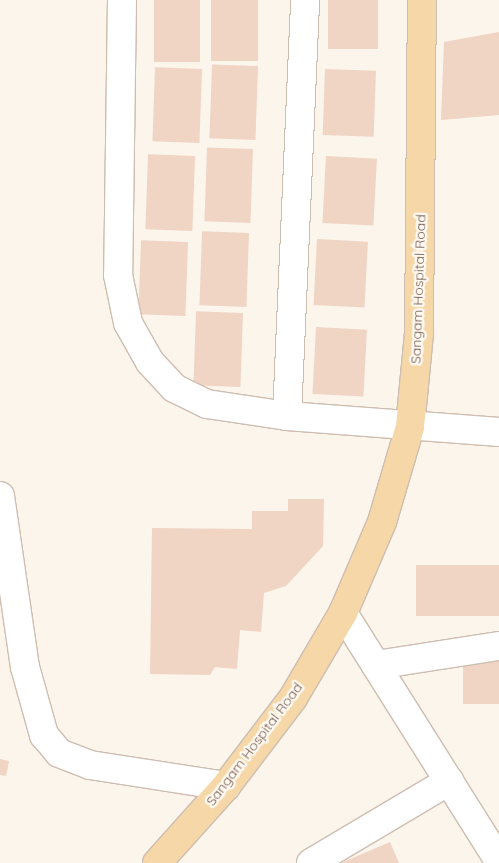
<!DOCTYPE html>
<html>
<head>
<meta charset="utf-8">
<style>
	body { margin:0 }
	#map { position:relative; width:499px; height:863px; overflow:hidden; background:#fcf5eb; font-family:Quicksand,sans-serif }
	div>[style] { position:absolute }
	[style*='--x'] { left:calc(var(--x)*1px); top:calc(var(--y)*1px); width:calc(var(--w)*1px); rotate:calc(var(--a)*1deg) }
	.building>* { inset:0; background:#f0d4c4; transform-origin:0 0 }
	.roads { filter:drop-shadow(1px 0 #cebdb1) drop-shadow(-1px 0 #cebdb1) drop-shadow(0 1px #cebdb1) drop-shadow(0 -1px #cebdb1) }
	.minor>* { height:28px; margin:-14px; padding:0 14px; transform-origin:14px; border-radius:14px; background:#fff }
	.major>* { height:28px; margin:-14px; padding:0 14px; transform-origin:14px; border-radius:14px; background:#f6d7a8 }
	span { translate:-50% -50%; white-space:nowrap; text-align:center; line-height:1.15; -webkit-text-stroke:5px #fef9f1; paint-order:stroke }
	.street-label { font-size:14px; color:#765c4f }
</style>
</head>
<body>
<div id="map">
	<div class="building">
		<div style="left:154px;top:0;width:46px;height:62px"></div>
		<div style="left:211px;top:0;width:47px;height:61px"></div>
		<div style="left:328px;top:0;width:50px;height:49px"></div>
		<div style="clip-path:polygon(499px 32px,499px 115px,441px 120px,444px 42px)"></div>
		<div style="left:258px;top:66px;width:74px;height:46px;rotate:92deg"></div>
		<div style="left:202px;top:69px;width:74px;height:47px;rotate:92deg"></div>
		<div style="left:325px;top:69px;width:51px;height:66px;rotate:2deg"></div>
		<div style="left:253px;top:149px;width:74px;height:46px;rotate:92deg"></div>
		<div style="left:195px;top:156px;width:75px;height:47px;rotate:92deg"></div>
		<div style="left:326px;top:156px;width:51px;height:67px;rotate:3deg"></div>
		<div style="left:249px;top:233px;width:74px;height:47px;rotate:92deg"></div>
		<div style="left:317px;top:239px;width:51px;height:66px;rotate:3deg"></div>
		<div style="left:188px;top:242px;width:74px;height:47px;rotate:92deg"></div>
		<div style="left:243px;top:313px;width:74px;height:47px;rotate:92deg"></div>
		<div style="left:316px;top:327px;width:51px;height:67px;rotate:3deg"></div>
		<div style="clip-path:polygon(288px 499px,324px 499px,323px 546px,286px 586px,264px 593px,261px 632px,240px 630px,237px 669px,215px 667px,210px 675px,150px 674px,152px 528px,252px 529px,252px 511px,288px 511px)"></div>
		<div style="left:499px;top:565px;width:51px;height:83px;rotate:90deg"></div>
		<div style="left:499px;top:655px;width:49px;height:36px;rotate:90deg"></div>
		<div style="clip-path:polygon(0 759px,9px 761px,6px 776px,0 775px)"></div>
		<div style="clip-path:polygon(390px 842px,399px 863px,341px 863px)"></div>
	</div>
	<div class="roads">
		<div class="minor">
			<div style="--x:122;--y:0;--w:275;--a:90.8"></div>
			<div style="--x:118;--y:275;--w:49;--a:78.2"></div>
			<div style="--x:128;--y:323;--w:45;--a:60.6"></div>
			<div style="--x:150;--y:362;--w:35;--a:47"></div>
			<div style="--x:174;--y:388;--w:37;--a:26"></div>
			<div style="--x:207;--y:404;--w:81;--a:8.5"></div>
			<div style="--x:287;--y:416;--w:213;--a:4.3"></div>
			<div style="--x:287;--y:416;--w:416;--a:-87.5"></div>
			<div style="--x:0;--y:496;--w:173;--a:81.7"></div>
			<div style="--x:25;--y:667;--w:71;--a:74.4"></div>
			<div style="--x:44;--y:735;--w:23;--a:50"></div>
			<div style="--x:59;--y:753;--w:33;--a:21"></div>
			<div style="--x:90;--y:765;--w:138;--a:8.8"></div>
			<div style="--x:343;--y:613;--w:293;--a:57.8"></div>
			<div style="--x:376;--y:665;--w:124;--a:-8.8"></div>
			<div style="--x:311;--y:863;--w:161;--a:-30.7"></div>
		</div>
		<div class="major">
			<div style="--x:157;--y:863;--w:103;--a:-48.1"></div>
			<div style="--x:226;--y:786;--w:111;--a:-52.7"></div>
			<div style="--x:293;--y:698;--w:99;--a:-59.5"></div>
			<div style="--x:343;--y:613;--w:99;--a:-66.8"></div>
			<div style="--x:382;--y:522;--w:99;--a:-73.6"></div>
			<div style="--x:410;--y:427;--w:94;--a:-84.5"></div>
			<div style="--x:419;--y:333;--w:333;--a:-89.5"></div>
		</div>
	</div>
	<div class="street-label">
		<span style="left:418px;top:289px;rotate:-88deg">Sangam Hospital Road</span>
		<span style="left:254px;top:744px;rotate:-53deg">Sangam Hospital Road</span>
	</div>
</div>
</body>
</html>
